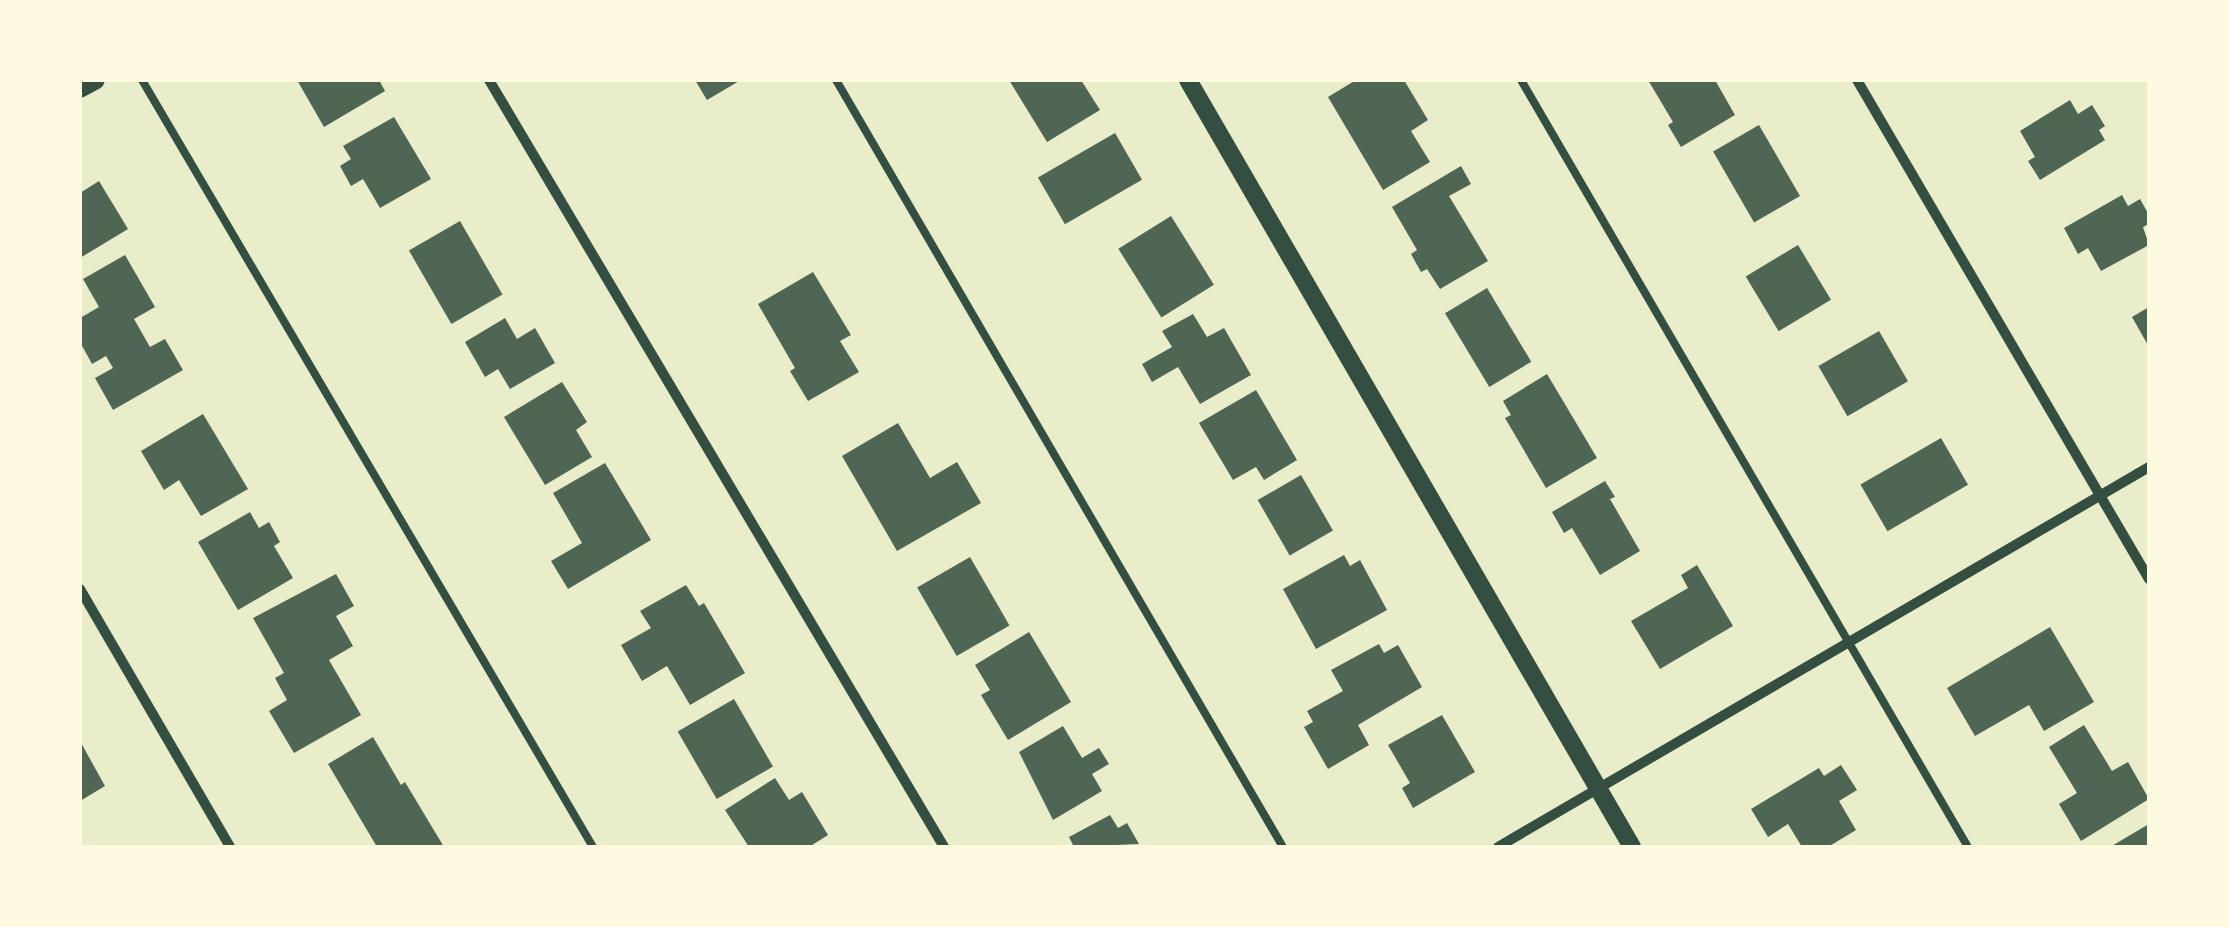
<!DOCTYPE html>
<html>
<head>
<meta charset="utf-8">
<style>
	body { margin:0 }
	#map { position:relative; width:2229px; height:927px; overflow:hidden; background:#e9edc9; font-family:Manrope,sans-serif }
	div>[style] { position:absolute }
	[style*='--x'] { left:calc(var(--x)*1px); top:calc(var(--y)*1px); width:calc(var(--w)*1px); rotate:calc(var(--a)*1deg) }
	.building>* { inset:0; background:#4f6655; transform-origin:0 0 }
	.service>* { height:8px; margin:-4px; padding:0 4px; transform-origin:4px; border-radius:4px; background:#344e41 }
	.minor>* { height:10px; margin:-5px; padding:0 5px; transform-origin:5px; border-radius:5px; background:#344e41 }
	.tertiary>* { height:18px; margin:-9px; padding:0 9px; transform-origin:9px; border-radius:9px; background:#344e41 }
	span { translate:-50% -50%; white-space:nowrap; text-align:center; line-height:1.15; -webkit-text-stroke:8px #fefae0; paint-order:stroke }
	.frame { position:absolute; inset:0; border:82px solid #fefae0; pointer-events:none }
</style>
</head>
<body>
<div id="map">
	<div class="building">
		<div style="clip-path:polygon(297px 80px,379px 80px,385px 91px,324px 127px)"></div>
		<div style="clip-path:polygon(695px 80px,741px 80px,707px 100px)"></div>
		<div style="clip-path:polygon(1009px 80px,1081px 80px,1100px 110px,1047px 142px)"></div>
		<div style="clip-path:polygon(1356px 80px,1404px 80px,1428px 120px,1411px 131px,1430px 162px,1383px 190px,1328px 97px)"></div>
		<div style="clip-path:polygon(1648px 80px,1715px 80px,1735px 115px,1681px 147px,1668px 125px,1673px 122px)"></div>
		<div style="clip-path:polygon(2070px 100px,2078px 114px,2092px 105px,2105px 126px,2099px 130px,2105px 140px,2040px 180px,2028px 161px,2035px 157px,2020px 131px)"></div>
		<div style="clip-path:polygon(394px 117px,431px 179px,380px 208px,363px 179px,351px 186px,340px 166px,351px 159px,343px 146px)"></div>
		<div style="left:1759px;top:125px;width:82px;height:53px;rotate:60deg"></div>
		<div style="left:1115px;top:133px;width:54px;height:89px;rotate:60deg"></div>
		<div style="clip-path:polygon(1461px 166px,1471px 184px,1449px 196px,1488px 261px,1440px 289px,1427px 269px,1421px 272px,1411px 254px,1417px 250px,1392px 207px)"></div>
		<div style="clip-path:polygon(99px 181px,128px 229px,80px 258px,80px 193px)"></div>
		<div style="clip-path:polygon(2122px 195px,2128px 206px,2140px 199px,2149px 215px,2149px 224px,2143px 227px,2149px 245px,2101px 271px,2088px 248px,2078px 254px,2064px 228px)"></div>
		<div style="left:1171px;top:216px;width:81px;height:62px;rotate:58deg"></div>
		<div style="left:460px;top:221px;width:85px;height:59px;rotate:60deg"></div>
		<div style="left:1798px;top:245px;width:64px;height:61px;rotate:59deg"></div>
		<div style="clip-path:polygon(125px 255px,155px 307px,134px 319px,150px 347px,165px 339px,183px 370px,113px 410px,95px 378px,113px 368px,106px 356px,92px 364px,80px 342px,80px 318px,99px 307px,83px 279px)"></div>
		<div style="clip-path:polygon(813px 272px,851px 335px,840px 341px,859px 372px,808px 401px,790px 371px,795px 368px,758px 304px)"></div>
		<div style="left:1487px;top:288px;width:86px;height:49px;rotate:59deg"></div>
		<div style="clip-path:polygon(2149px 307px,2149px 347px,2132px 317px)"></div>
		<div style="clip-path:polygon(1193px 314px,1207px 337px,1224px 328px,1251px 375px,1200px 404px,1178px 367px,1152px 382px,1142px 364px,1172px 347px,1162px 331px)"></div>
		<div style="clip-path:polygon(505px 318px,517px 339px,535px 328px,555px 363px,510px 389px,498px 369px,485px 377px,465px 342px)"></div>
		<div style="left:1879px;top:331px;width:58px;height:70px;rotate:60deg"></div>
		<div style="clip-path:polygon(1547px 374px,1597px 458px,1546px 488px,1505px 418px,1511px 415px,1503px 401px)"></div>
		<div style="clip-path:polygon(562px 382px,587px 422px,576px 430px,592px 457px,545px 485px,504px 417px)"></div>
		<div style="clip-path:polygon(1256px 390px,1297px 460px,1264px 480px,1256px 467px,1233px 480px,1199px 423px)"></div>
		<div style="clip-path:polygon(203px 414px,248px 489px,201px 516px,179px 480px,164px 490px,141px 451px)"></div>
		<div style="clip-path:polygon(898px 423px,930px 478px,957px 462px,981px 503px,897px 551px,842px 456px)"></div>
		<div style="left:1941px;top:438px;width:54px;height:93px;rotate:60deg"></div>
		<div style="clip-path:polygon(605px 463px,651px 540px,568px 589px,551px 561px,582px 543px,553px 493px)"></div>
		<div style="left:1301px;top:475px;width:64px;height:50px;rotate:60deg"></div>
		<div style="clip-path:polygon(1605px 481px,1615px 497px,1610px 499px,1640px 551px,1600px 575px,1572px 528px,1564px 533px,1552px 512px)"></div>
		<div style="clip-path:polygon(250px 512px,259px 528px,269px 522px,280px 542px,274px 546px,293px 578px,238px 610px,198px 542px)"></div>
		<div style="clip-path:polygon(1344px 555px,1350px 566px,1360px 560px,1387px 610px,1316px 649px,1283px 589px)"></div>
		<div style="left:970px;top:557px;width:79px;height:61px;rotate:60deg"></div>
		<div style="clip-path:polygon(1697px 565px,1733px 626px,1660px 669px,1631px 621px,1688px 588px,1681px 575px)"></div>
		<div style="clip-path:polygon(336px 574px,354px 606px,336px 616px,353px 646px,329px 660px,361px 715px,294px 753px,269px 711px,287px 700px,275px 678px,284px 673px,253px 618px)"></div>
		<div style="clip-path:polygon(686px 585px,699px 606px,704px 603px,745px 673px,690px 705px,667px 666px,642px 681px,621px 645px,651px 628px,640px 611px)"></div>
		<div style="clip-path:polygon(2050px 627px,2094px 702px,2044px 731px,2029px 705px,1975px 736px,1947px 688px)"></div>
		<div style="clip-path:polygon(1029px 632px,1071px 702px,1008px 740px,981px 695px,990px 690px,975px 665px)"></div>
		<div style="clip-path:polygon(1379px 644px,1384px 653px,1398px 645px,1422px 687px,1358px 725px,1369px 745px,1328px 769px,1304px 727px,1313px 722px,1307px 711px,1343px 691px,1331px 670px)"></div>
		<div style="left:734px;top:699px;width:78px;height:65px;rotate:60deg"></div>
		<div style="clip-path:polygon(1442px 715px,1475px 772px,1413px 808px,1402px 788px,1410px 783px,1388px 745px)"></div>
		<div style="clip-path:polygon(2084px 725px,2112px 771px,2128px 762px,2149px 799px,2081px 841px,2059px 804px,2077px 793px,2049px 747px)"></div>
		<div style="clip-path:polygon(1063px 726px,1082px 758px,1099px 748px,1109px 764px,1092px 774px,1102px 791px,1053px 820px,1019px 752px)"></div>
		<div style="clip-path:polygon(373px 737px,401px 785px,405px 782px,444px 847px,377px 847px,328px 764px)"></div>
		<div style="clip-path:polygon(80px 741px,105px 786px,80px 801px)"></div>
		<div style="clip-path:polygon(1841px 765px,1857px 790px,1839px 801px,1856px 830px,1828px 847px,1802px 847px,1788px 824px,1768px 837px,1751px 809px,1819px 768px,1824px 776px)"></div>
		<div style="clip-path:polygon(775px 778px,789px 800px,802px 792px,828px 835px,809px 847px,749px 847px,725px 810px)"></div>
		<div style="clip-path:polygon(1110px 815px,1118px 828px,1127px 823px,1139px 844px,1074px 847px,1069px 837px)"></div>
		<div style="clip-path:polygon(2149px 824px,2149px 847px,2110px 847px)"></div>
	</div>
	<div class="service">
		<div style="--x:142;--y:80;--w:890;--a:59.54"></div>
		<div style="--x:836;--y:80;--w:888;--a:59.77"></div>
		<div style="--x:1521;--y:80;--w:888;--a:59.77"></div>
	</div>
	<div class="minor">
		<div style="--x:489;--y:80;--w:892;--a:59.32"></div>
		<div style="--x:1857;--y:80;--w:578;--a:59.67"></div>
		<div style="--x:80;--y:589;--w:298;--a:59.8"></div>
		<div style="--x:1498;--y:847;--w:754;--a:-30.27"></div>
	</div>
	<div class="tertiary">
		<div style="--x:1188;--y:80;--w:886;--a:59.93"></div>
		<div style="--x:80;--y:89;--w:18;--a:-29"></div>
	</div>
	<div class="frame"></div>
</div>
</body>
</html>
